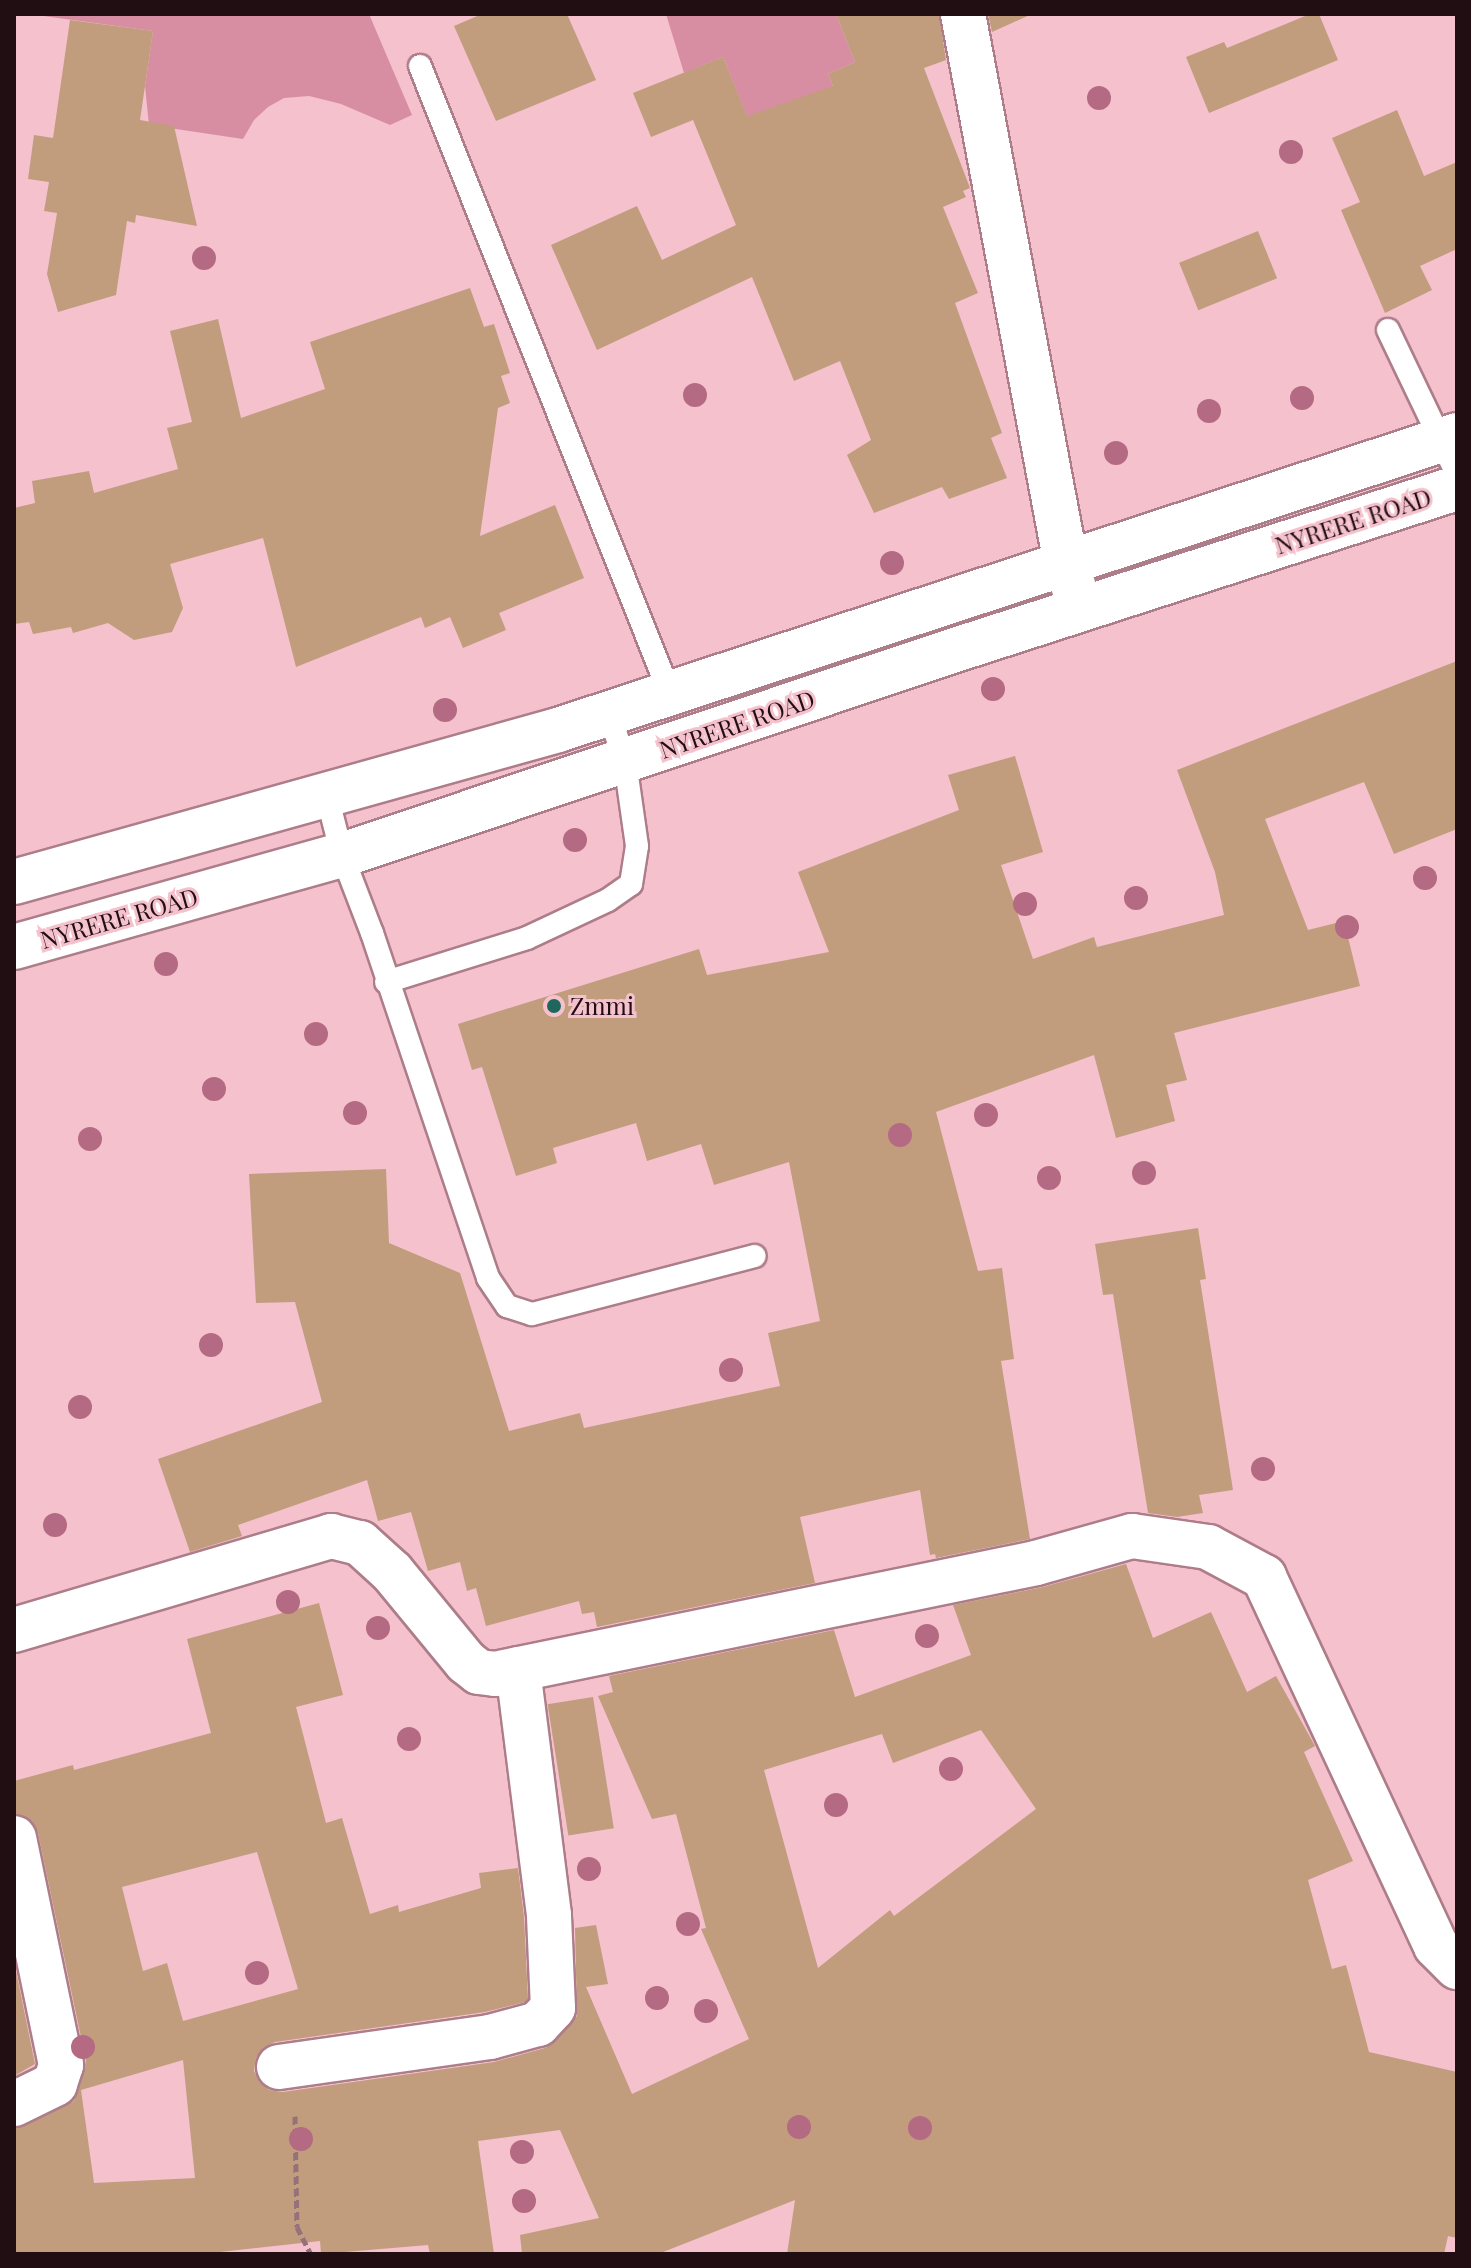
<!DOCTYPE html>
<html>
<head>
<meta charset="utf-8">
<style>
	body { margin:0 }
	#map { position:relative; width:1471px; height:2268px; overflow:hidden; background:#f4c1cd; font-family:"Playfair Display",serif }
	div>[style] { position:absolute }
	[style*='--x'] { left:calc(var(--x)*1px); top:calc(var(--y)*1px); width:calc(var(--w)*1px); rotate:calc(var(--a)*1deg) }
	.green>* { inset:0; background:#d88ea2 }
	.building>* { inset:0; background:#c19d7d; transform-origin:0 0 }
	.path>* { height:5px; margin-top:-2.5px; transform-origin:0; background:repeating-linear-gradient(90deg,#96717a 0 8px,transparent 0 12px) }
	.roads { filter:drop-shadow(2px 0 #ad7d89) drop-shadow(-2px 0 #ad7d89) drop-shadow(0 2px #ad7d89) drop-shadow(0 -2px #ad7d89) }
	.lane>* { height:22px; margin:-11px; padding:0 11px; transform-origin:11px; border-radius:11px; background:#fff }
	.street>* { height:44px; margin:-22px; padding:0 22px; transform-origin:22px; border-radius:22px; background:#fff }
	.primary>* { height:44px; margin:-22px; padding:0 22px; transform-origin:22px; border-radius:22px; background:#fff }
	.trees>* { width:24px; height:24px; margin:-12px; border-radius:50%; background:#b46a82 }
	.dots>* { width:22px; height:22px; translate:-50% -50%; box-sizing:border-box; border:4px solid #f4c1cd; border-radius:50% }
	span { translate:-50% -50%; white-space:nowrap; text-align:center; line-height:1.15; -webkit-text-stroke:6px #f4c1cd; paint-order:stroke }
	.street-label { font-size:24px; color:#200e13 }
	.poi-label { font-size:24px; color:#200e13 }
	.left { translate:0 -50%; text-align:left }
	.frame { position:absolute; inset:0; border:16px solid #200e13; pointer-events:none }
</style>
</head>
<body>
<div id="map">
	<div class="green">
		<div style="clip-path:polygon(29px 14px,369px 14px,412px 115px,390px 125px,341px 104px,309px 96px,284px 98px,268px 107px,254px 120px,243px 139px,149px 125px,145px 86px,153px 31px)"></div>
		<div style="clip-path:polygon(666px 14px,836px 14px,855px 62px,828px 74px,833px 86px,757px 142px,723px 57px,684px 73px)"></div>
	</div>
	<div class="building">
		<div style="clip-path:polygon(482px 14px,567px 14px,596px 80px,496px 121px,454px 26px)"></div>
		<div style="clip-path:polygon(836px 14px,939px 14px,946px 60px,924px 68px,970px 188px,963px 191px,966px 197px,943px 207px,978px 293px,955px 303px,1002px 433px,991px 438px,1007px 478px,949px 499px,942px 487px,874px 513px,847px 455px,871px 440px,840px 361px,794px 381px,752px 277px,597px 350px,551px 245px,637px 206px,662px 260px,736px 225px,693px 120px,651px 137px,633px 93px,723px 57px,747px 116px,833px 86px,828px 74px,855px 62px)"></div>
		<div style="clip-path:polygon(988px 14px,1032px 14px,992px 32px)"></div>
		<div style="clip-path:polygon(1310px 14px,1319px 14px,1338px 60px,1209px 113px,1186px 57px,1224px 42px,1227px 48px)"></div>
		<div style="clip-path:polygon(70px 20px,153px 31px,140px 120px,174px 126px,197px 226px,136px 215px,135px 223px,127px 221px,116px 295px,58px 312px,47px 274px,57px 213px,44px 211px,49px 182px,28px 179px,34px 135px,53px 138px)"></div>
		<div style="clip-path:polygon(1397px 110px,1424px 176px,1457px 162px,1457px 249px,1420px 266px,1432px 290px,1385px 313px,1341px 210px,1360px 202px,1332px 138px)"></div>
		<div style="left:1258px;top:231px;width:51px;height:85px;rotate:68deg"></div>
		<div style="clip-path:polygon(470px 288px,484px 327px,494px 324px,510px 373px,501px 376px,510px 403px,498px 408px,480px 536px,555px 505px,584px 578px,499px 613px,506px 630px,463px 648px,450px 617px,425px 628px,421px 617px,296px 667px,263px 538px,170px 564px,183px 608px,172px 632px,134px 640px,108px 623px,73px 633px,71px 627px,33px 634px,29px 622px,14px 624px,14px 508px,35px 503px,32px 481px,89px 471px,94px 493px,178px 469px,167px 428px,192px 422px,170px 331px,218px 319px,241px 418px,325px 389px,310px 342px)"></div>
		<div style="clip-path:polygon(1457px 661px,1457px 829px,1394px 854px,1364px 782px,1265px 819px,1308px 930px,1344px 921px,1360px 986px,1174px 1033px,1187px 1080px,1166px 1085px,1175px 1121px,1116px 1138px,1094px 1055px,936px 1112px,978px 1271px,1002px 1268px,1014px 1359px,1001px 1361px,1030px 1539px,936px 1558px,935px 1554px,930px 1555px,920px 1490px,800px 1517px,815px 1583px,597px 1627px,594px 1612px,582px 1614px,579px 1601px,486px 1626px,476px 1588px,467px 1591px,460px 1562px,428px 1571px,411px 1512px,378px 1521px,367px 1480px,238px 1525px,242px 1536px,190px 1552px,158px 1459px,322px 1402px,295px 1302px,256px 1303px,249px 1174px,386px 1169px,389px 1243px,460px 1273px,509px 1431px,580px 1413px,584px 1428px,780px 1386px,768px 1333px,820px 1321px,789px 1162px,714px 1185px,701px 1144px,647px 1161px,636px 1123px,553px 1148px,557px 1163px,516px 1176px,482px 1067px,472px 1070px,458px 1024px,699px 949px,707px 975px,829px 952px,798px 872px,959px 810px,948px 775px,1015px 756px,1043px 852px,1001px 865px,1033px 959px,1094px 937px,1097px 947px,1224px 915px,1215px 872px,1177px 770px)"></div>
		<div style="clip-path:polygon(1198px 1228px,1206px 1279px,1200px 1280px,1233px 1490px,1199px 1495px,1203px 1513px,1177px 1517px,1148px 1513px,1113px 1294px,1103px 1295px,1095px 1244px)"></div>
		<div style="clip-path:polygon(evenodd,1126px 1564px,1153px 1638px,1211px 1612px,1247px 1692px,1276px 1676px,1315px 1746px,1304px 1752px,1353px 1861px,1308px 1880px,1332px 1969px,1346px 1965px,1369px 2052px,1457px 2072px,1457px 2238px,1448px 2236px,1444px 2254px,787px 2254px,795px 2200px,658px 2254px,522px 2254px,520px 2235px,599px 2218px,560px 2130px,478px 2141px,494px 2254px,430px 2254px,428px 2245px,321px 2254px,320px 2241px,202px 2254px,14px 2254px,14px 2129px,74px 2101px,86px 2061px,38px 1833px,32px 1821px,14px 1814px,14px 1781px,73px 1765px,74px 1770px,211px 1733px,187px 1639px,319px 1603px,343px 1695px,296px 1707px,326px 1823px,342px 1818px,370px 1914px,398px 1905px,399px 1912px,481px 1888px,479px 1873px,518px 1868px,524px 1917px,528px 1999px,525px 2002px,485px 2012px,275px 2042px,263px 2048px,256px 2058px,254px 2071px,260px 2083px,269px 2090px,283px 2092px,494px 2062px,545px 2048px,556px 2041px,577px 2016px,575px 1928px,596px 1925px,608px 1984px,586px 1987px,632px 2094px,749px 2039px,701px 1929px,706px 1928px,676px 1814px,652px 1819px,598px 1696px,613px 1692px,609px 1676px,834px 1630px,855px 1697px,971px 1655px,953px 1605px,1043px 1587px,1126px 1564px,981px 1730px,1036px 1809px,894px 1916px,890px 1910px,818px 1968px,764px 1770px,882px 1734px,893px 1763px,981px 1730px,1126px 1564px,257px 1852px,298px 1989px,183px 2021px,167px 1963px,143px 1971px,122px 1887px,257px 1852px,1126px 1564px,183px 2060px,195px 2178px,94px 2183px,81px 2090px,183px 2060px)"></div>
		<div style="left:593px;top:1697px;width:133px;height:46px;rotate:81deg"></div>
		<div style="clip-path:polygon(14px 1961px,35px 2064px,14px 2076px)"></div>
	</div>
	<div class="path">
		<div style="--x:295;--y:2116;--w:111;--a:89"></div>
		<div style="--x:297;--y:2227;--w:30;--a:63"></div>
	</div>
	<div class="roads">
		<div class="lane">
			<div style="--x:420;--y:66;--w:676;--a:68.29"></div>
			<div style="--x:1388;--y:330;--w:160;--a:64.4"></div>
			<div style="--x:327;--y:796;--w:61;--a:75.7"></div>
			<div style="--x:342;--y:855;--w:84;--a:69"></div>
			<div style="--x:372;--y:933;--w:364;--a:71.4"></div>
			<div style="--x:488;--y:1278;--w:34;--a:56"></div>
			<div style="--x:507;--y:1306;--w:26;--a:18"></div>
			<div style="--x:532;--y:1314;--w:230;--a:-14.6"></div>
			<div style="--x:386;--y:982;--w:148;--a:-17.3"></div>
			<div style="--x:527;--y:938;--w:89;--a:-25.1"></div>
			<div style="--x:608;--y:900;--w:28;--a:-35"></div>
			<div style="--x:631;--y:884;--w:38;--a:-81"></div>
			<div style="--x:637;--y:846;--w:85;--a:-98.1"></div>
			<div style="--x:625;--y:762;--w:52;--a:-108.1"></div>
		</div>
		<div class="street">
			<div style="--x:963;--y:14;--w:560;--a:79.39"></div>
			<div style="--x:1066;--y:564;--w:47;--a:71.6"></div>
			<div style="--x:14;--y:1630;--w:331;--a:-16.5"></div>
			<div style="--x:331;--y:1536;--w:30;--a:14"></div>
			<div style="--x:360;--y:1543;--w:43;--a:42.2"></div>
			<div style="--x:392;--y:1572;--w:117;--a:50.6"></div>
			<div style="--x:466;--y:1662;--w:16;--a:38"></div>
			<div style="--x:479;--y:1672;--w:16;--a:7"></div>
			<div style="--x:495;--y:1674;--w:552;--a:-11.59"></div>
			<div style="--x:1036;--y:1563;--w:100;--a:-15.7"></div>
			<div style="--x:1132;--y:1536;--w:77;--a:8.2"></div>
			<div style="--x:1208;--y:1547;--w:64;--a:28.2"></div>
			<div style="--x:1264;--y:1577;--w:407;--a:65"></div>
			<div style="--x:1436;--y:1946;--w:30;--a:45"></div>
			<div style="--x:14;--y:1838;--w:232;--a:78.3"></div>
			<div style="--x:61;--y:2065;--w:20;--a:108"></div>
			<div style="--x:55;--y:2084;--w:46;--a:154"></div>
			<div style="--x:279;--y:2067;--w:213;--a:-8.1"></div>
			<div style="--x:490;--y:2037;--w:50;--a:-15.2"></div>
			<div style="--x:538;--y:2024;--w:22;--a:-47"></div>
			<div style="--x:553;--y:2008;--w:93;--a:-92.5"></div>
			<div style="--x:549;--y:1915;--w:248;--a:-97.2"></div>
		</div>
		<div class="primary">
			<div style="--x:14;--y:882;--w:565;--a:-15.61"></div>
			<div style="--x:558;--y:730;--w:946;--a:-18.17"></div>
			<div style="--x:14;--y:947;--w:341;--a:-15.7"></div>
			<div style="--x:342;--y:855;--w:646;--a:-18.49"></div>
			<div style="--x:955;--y:650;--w:527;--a:-17.89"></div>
		</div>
	</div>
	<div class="trees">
		<div style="left:1099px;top:98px"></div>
		<div style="left:1291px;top:152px"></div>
		<div style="left:204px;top:258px"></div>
		<div style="left:695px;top:395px"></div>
		<div style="left:1302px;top:398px"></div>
		<div style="left:1209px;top:411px"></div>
		<div style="left:1116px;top:453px"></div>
		<div style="left:892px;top:563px"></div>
		<div style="left:993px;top:689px"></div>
		<div style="left:445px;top:710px"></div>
		<div style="left:575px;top:840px"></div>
		<div style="left:1425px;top:878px"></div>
		<div style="left:1136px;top:898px"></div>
		<div style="left:1025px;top:904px"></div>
		<div style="left:1347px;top:927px"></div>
		<div style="left:166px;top:964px"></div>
		<div style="left:316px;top:1034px"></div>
		<div style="left:214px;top:1089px"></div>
		<div style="left:355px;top:1113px"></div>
		<div style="left:986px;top:1115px"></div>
		<div style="left:900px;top:1135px"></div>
		<div style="left:90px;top:1139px"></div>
		<div style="left:1144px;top:1173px"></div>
		<div style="left:1049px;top:1178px"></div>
		<div style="left:211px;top:1345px"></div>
		<div style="left:731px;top:1370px"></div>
		<div style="left:80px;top:1407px"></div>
		<div style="left:1263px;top:1469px"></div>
		<div style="left:55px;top:1525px"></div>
		<div style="left:288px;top:1602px"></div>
		<div style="left:378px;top:1628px"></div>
		<div style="left:927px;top:1636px"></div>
		<div style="left:409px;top:1739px"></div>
		<div style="left:951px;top:1769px"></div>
		<div style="left:836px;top:1805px"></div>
		<div style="left:589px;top:1869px"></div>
		<div style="left:688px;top:1924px"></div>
		<div style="left:257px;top:1973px"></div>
		<div style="left:657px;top:1998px"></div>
		<div style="left:706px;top:2011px"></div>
		<div style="left:83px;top:2047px"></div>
		<div style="left:799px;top:2127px"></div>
		<div style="left:920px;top:2128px"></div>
		<div style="left:301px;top:2139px"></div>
		<div style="left:522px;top:2152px"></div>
		<div style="left:524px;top:2201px"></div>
	</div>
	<div class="dots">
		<div style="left:554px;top:1006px;background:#1e675d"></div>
	</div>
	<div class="street-label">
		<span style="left:1353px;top:521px;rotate:-18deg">NYRERE ROAD</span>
		<span style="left:737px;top:724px;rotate:-19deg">NYRERE ROAD</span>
		<span style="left:119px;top:918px;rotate:-16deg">NYRERE ROAD</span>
	</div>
	<div class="poi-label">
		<span class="left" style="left:570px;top:1006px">Zmmi</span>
	</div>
	<div class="frame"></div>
</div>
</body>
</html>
